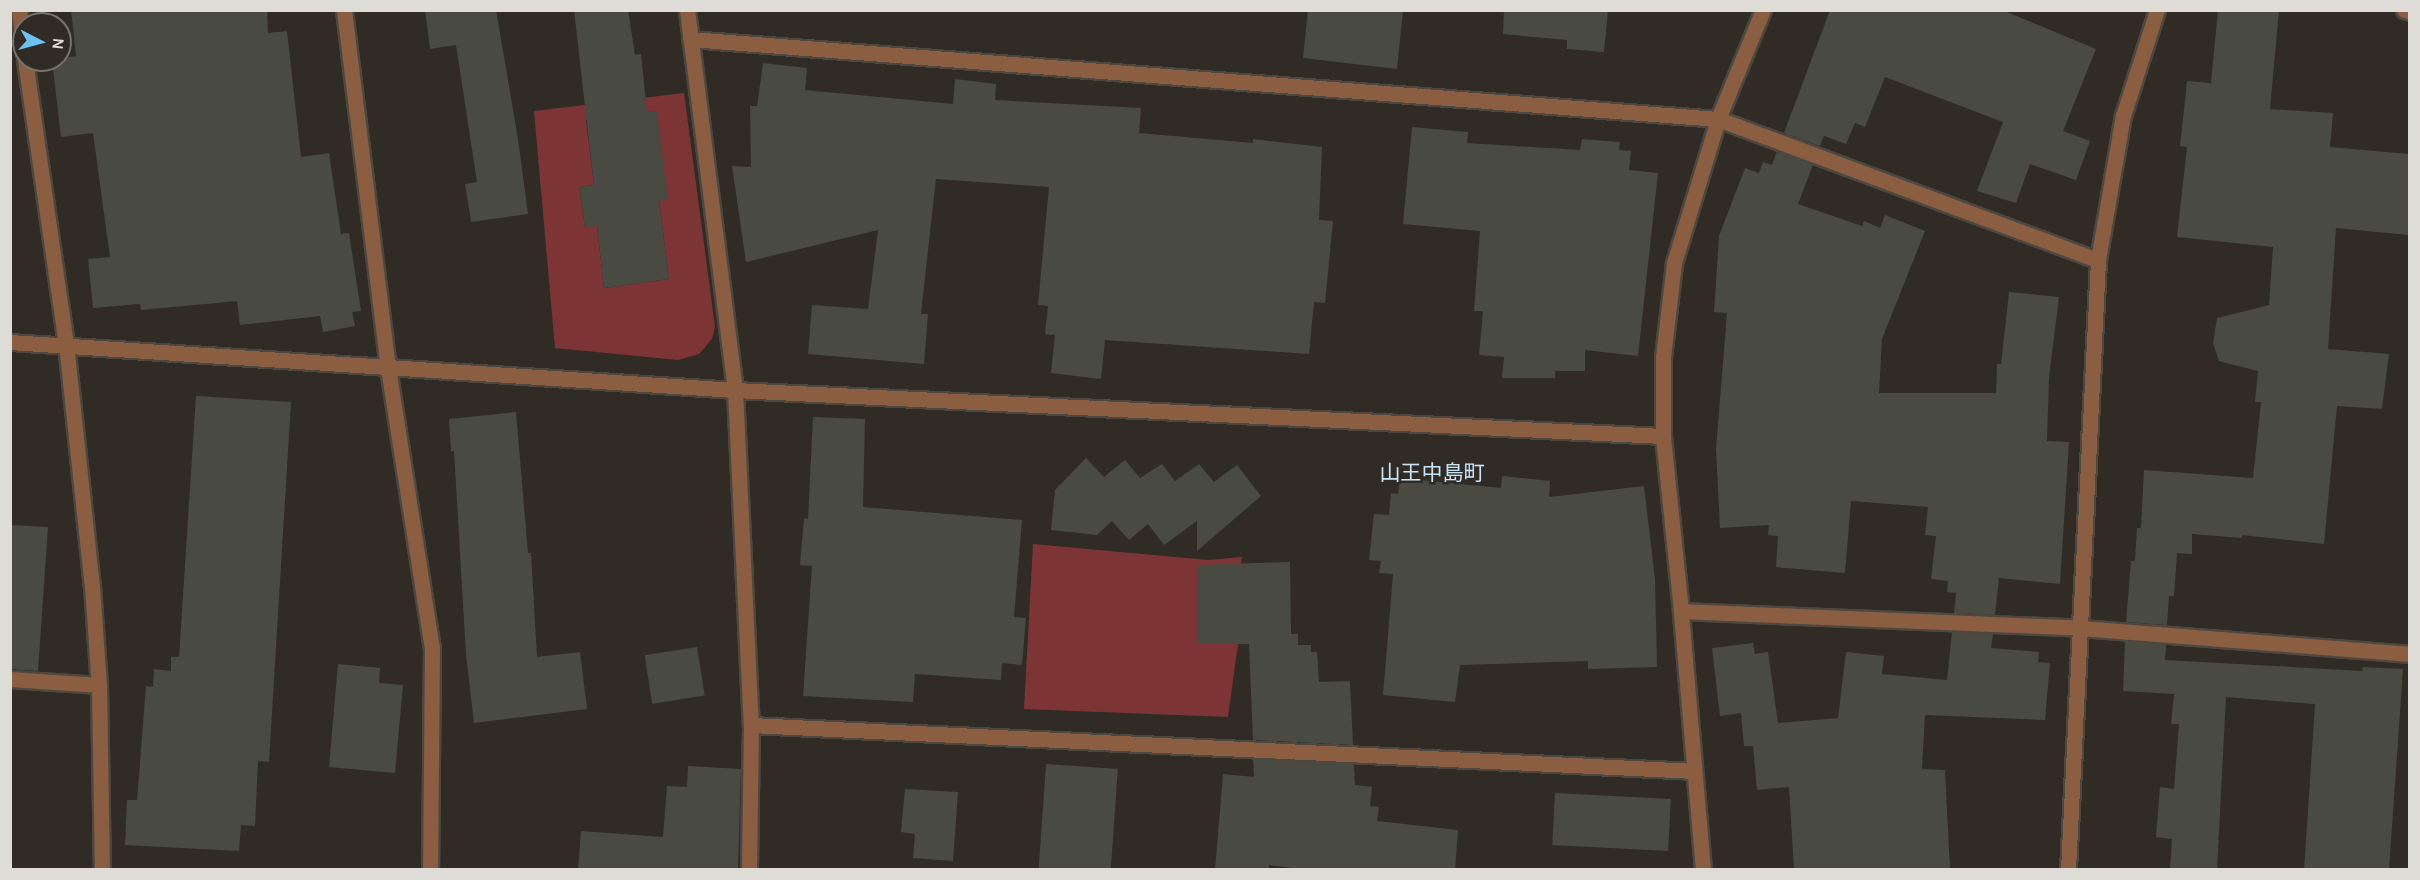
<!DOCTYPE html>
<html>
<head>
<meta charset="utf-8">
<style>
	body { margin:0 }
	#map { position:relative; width:2420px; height:880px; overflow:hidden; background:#302c25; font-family:Karla,"Noto Sans JP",sans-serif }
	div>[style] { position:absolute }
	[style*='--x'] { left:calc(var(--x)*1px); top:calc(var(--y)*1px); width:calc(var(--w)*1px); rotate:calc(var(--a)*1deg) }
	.green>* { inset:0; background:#7d3435 }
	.building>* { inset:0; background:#494a41; transform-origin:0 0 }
	.roads { filter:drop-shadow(2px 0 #4c4841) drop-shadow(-2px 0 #4c4841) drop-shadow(0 2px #4c4841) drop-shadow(0 -2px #4c4841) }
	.minor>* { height:15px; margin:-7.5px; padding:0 7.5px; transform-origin:7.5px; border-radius:7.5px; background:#8b5d41 }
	span { translate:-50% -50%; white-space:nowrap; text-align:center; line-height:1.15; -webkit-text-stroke:5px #302c25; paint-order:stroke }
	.quarter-label { font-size:21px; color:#c7e5f7 }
	.frame { position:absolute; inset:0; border:12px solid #dedcd7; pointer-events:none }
	.north { position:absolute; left:12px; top:12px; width:60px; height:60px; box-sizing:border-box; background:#302c25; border:2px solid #76726c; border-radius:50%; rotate:96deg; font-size:16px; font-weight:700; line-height:24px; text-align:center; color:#dedcd7 }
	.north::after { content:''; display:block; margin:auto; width:21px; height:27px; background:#6ac3f1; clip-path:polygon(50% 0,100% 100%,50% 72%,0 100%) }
</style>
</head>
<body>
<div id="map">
	<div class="green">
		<div style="clip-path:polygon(evenodd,684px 93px,715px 327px,712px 339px,699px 354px,678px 360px,555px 348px,534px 111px,684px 93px,657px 111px,659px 201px,669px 279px,604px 288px,597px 226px,585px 227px,579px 187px,594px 185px,586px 120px,657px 111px)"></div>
		<div style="clip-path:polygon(1033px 544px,1208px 560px,1242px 557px,1237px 588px,1197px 588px,1197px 644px,1238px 644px,1228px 717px,1024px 709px)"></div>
	</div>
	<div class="building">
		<div style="clip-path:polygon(71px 10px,267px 10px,268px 33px,287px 31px,301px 157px,329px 153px,341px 234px,349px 233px,361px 311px,352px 312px,355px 326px,323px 332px,320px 316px,240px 325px,237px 301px,141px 310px,140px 304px,93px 308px,88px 259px,110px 257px,93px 133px,61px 137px,52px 60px,76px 56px)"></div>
		<div style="clip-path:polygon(425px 10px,496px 10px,518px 139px,528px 214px,471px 222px,465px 184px,477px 182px,456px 45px,430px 49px)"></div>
		<div style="clip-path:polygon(574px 10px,628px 10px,635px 55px,641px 54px,647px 112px,657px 111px,668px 200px,659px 201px,669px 279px,604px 288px,597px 226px,585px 228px,579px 187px,594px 185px)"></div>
		<div style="clip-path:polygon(1308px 10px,1403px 10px,1397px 69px,1303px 58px)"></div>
		<div style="clip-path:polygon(1504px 10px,1608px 10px,1604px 52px,1567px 49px,1567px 40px,1503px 34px)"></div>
		<div style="clip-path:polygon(1830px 10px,2002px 10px,2096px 49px,2063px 131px,2090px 141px,2076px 180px,2030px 164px,2016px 203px,1977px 191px,2003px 122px,1885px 77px,1865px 127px,1855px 123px,1846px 144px,1824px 136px,1820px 146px,1784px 133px)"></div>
		<div style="clip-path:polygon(2218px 10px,2279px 10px,2270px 109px,2333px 113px,2330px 147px,2409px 154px,2409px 235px,2336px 228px,2328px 349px,2389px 354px,2382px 409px,2337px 406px,2324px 544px,2242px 535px,2242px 538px,2192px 534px,2192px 554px,2177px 553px,2174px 596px,2169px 596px,2167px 625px,2126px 622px,2131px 561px,2135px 561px,2137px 528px,2141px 528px,2144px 470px,2253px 478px,2261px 402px,2255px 402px,2258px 371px,2219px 361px,2213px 343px,2217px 318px,2269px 305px,2273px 247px,2177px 237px,2187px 147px,2180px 146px,2187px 81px,2211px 83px)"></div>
		<div style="clip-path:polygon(763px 63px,807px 68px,805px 90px,953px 104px,955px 79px,996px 84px,995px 100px,1141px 108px,1139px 133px,1253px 143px,1253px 139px,1322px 147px,1319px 220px,1333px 221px,1325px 303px,1314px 302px,1309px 354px,1105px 340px,1101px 379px,1051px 373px,1055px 335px,1045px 334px,1048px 306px,1038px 305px,1049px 187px,936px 179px,921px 314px,928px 314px,924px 364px,808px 354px,812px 305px,868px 309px,878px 230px,746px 262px,732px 166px,751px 167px,750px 106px,757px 106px)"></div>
		<div style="clip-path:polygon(1412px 127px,1468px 132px,1467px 143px,1580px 150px,1582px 139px,1620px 142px,1619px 150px,1631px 151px,1629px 170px,1658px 173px,1638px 356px,1585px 350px,1585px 371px,1555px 371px,1555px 378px,1502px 378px,1504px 357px,1479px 355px,1483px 311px,1474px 311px,1480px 231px,1403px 224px)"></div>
		<div style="clip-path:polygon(1777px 151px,1813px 165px,1798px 204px,1862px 226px,1864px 221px,1880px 228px,1885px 215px,1925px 231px,1882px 339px,1879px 393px,1996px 393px,1997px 364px,2001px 364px,2009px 292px,2059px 297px,2049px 378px,2047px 441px,2069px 442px,2060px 584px,1999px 578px,1995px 615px,1954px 613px,1956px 593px,1947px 592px,1948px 581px,1931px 579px,1936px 536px,1925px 535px,1928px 507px,1851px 501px,1845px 573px,1776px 567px,1778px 536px,1768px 535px,1769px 525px,1720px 528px,1716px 449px,1727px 313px,1714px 312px,1719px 236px,1745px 168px,1759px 173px,1763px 162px,1772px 165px)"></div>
		<div style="clip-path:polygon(196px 396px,291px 402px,269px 762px,258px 761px,255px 826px,241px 825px,239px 851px,125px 845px,127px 800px,137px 800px,146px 686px,153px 687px,154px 669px,171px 671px,171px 657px,179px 657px)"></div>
		<div style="clip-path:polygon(516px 412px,528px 553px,531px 553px,537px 657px,580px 652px,587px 709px,474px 723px,466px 655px,454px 451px,451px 451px,449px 419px)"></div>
		<div style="clip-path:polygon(813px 417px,865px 419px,863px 507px,1022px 520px,1014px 617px,1026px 618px,1022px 665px,1002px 663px,1001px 680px,915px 674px,913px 702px,803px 696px,812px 566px,800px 565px,804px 518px,808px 519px)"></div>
		<div style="clip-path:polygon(1086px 458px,1104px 477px,1125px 460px,1140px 478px,1162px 464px,1175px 481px,1199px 464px,1214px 482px,1237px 465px,1261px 496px,1197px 551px,1197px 521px,1164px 545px,1148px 524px,1129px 540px,1112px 521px,1097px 535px,1051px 530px,1055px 490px)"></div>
		<div style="clip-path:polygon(1502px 476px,1550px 481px,1549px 497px,1644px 486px,1655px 579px,1657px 667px,1588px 669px,1588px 661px,1460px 665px,1455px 702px,1383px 695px,1393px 574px,1379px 573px,1381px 561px,1369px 560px,1374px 514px,1389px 515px,1391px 493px,1398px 494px,1400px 478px,1501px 488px)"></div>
		<div style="clip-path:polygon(10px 525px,48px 527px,38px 671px,10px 669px)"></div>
		<div style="clip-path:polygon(1290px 562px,1291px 634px,1298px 634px,1298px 645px,1311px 645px,1311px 652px,1317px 652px,1319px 682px,1350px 681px,1353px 745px,1253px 740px,1249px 644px,1197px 644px,1197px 565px)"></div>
		<div style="clip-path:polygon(1952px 632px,1993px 634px,1991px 648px,2039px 652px,2038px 662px,2050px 663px,2045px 720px,1925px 715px,1922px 769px,1945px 770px,1950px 870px,1794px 870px,1789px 787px,1757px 790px,1753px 746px,1744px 746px,1741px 713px,1720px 716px,1712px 648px,1753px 643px,1755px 654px,1768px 652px,1778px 723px,1838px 718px,1846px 652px,1884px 656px,1882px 674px,1947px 680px)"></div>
		<div style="clip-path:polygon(2125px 641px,2166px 644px,2165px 660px,2362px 671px,2363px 667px,2403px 669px,2389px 870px,2304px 870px,2315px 704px,2226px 697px,2217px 870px,2170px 870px,2172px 839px,2156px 837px,2160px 787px,2174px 789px,2179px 724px,2171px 724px,2174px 694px,2123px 691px)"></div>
		<div style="left:697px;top:647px;width:49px;height:53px;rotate:81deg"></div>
		<div style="clip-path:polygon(338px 664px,380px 668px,379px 683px,403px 685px,395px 773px,329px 767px)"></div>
		<div style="clip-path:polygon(1253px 759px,1354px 764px,1355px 785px,1372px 787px,1370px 806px,1379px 807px,1377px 821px,1458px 830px,1455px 870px,1309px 870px,1269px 865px,1269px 870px,1215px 870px,1223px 774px,1254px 777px)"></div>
		<div style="left:1046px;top:764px;width:72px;height:106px;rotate:4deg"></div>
		<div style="clip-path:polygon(688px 766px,741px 769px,738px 870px,578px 870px,581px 831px,663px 837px,667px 786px,687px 787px)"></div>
		<div style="clip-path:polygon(905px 789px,958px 792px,953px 861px,913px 858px,915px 834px,901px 832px)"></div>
		<div style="left:1555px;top:793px;width:116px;height:52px;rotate:3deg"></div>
	</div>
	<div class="roads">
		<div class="minor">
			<div style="--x:19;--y:10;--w:43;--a:83.4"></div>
			<div style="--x:344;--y:10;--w:361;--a:83"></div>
			<div style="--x:388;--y:368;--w:283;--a:81.1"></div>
			<div style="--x:432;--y:648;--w:222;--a:90.5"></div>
			<div style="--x:687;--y:10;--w:383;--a:82.8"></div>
			<div style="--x:735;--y:390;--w:335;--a:87.3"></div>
			<div style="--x:751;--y:725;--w:145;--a:90.8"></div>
			<div style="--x:2404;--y:10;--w:6;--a:18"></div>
			<div style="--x:690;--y:39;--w:1031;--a:4.45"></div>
			<div style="--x:1718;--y:119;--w:405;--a:20.4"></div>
			<div style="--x:25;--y:60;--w:287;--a:81.8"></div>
			<div style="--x:66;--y:344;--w:243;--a:83.9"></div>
			<div style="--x:92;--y:586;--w:99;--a:86"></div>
			<div style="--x:99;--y:685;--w:185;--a:89.1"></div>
			<div style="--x:10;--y:342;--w:727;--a:3.79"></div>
			<div style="--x:735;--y:390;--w:929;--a:2.84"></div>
			<div style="--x:1681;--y:611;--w:401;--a:2.4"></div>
			<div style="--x:2082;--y:628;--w:329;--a:4.5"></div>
			<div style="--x:10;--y:679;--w:89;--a:3.9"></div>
			<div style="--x:751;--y:725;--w:944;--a:2.79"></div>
			<div style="--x:1703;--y:870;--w:260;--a:-94.9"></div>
			<div style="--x:1681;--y:611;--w:176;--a:-95.9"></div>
			<div style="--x:1663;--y:436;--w:79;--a:-90"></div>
			<div style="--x:1663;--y:357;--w:95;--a:-83.3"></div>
			<div style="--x:1674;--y:263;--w:151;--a:-73"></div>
			<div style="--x:1718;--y:119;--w:118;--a:-67.6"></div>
			<div style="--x:2068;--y:870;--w:611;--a:-87.18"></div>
			<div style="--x:2098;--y:260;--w:146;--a:-80.2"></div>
			<div style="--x:2123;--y:116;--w:111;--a:-72.2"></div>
		</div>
	</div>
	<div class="quarter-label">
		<span style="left:1432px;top:473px">山王中島町</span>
	</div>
	<div class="frame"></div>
	<div class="north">N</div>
</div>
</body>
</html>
